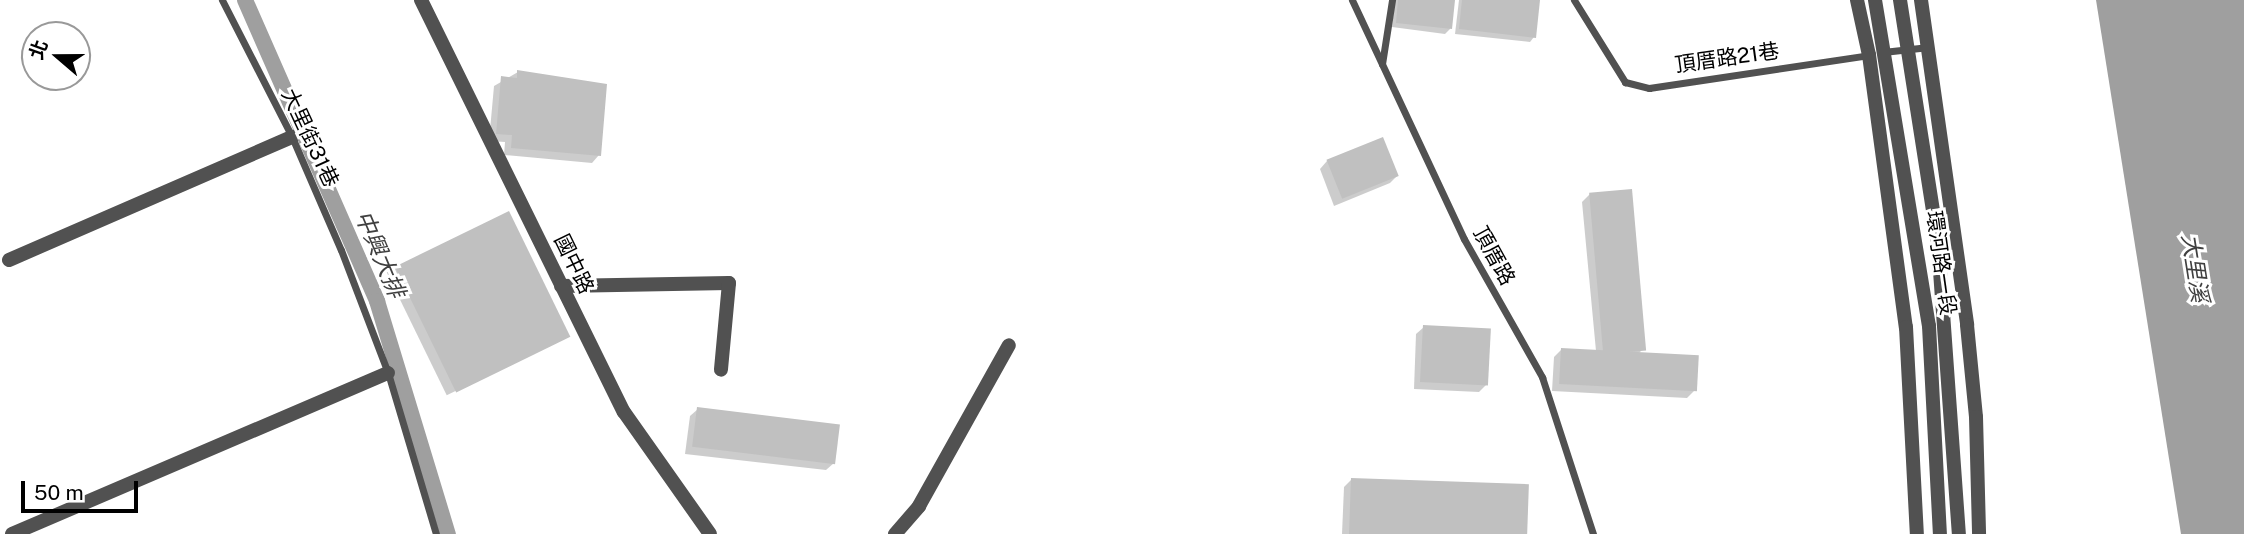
<!DOCTYPE html>
<html>
<head>
<meta charset="utf-8">
<style>
	body { margin:0 }
	#map { position:relative; width:2244px; height:534px; overflow:hidden; background:#fff; font-family:"Public Sans","Noto Sans TC",sans-serif }
	div>[style] { position:absolute }
	[style*='--x'] { left:calc(var(--x)*1px); top:calc(var(--y)*1px); width:calc(var(--w)*1px); rotate:calc(var(--a)*1deg) }
	.water>* { inset:0; background:#9f9f9f }
	.shadow>* { inset:0; background:#0003; transform-origin:0 0 }
	.canal>* { height:16px; margin:-8px; padding:0 8px; transform-origin:8px; border-radius:8px; background:#9f9f9f }
	.building>* { inset:0; background:#c0c0c0; transform-origin:0 0 }
	.service>* { height:7px; margin:-3.5px; padding:0 3.5px; transform-origin:3.5px; border-radius:3.5px; background:#515151 }
	.minor>* { height:14px; margin:-7px; padding:0 7px; transform-origin:7px; border-radius:7px; background:#515151 }
	.tertiary>* { height:14px; margin:-7px; padding:0 7px; transform-origin:7px; border-radius:7px; background:#515151 }
	span { translate:-50% -50%; white-space:nowrap; text-align:center; line-height:1.15; -webkit-text-stroke:6px #fff; paint-order:stroke }
	.street-label { font-size:21px; color:#000 }
	.water-label { font-size:23px; color:#404040; font-style:italic }
	.north { position:absolute; left:21px; top:21px; width:70px; height:70px; box-sizing:border-box; background:#fff; border:2px solid #999; border-radius:50%; rotate:290deg; font-size:19px; font-weight:700; line-height:28px; text-align:center; color:#000 }
	.north::after { content:''; display:block; margin:auto; width:24px; height:32px; background:#000; clip-path:polygon(50% 0,100% 100%,50% 72%,0 100%) }
	.scale { position:absolute; left:21px; top:481px; width:117px; height:32px; box-sizing:border-box; border:4px solid #000; border-top:0; padding-left:9px; font-size:21px; line-height:24px; white-space:nowrap; color:#000; -webkit-text-stroke:5px #fff; paint-order:stroke }
</style>
</head>
<body>
<div id="map">
	<div class="water">
		<div style="clip-path:polygon(2096px 0,2244px 0,2244px 534px,2181px 534px)"></div>
	</div>
	<div class="shadow">
		<div style="clip-path:polygon(1395px 0,1453px 0,1450px 29px,1445px 34px,1392px 27px)"></div>
		<div style="clip-path:polygon(1459px 0,1539px 0,1534px 37px,1530px 42px,1455px 34px)"></div>
		<div style="clip-path:polygon(518px 72px,599px 155px,592px 163px,504px 155px,505px 142px,489px 141px,494px 86px)"></div>
		<div style="clip-path:polygon(1327px 161px,1397px 176px,1390px 183px,1334px 206px,1320px 169px)"></div>
		<div style="clip-path:polygon(1590px 194px,1643px 349px,1639px 353px,1695px 390px,1687px 398px,1552px 391px,1554px 357px,1562px 349px,1596px 351px,1582px 202px)"></div>
		<div style="left:508px;top:213px;width:137px;height:135px;rotate:64deg"></div>
		<div style="clip-path:polygon(1424px 327px,1487px 384px,1479px 392px,1414px 389px,1416px 334px)"></div>
		<div style="clip-path:polygon(698px 409px,834px 463px,826px 470px,685px 454px,690px 416px)"></div>
		<div style="clip-path:polygon(1351px 480px,1525px 534px,1342px 534px,1344px 487px)"></div>
	</div>
	<div class="canal">
		<div style="--x:245;--y:0;--w:329;--a:66.3"></div>
		<div style="--x:377;--y:301;--w:244;--a:73.1"></div>
	</div>
	<div class="building">
		<div style="clip-path:polygon(1398px 0,1455px 0,1452px 29px,1396px 23px)"></div>
		<div style="clip-path:polygon(1462px 0,1540px 0,1536px 38px,1459px 29px)"></div>
		<div style="clip-path:polygon(517px 70px,607px 84px,601px 156px,511px 148px,512px 135px,496px 134px,501px 76px,517px 78px)"></div>
		<div style="left:1383px;top:137px;width:42px;height:61px;rotate:68deg"></div>
		<div style="left:1632px;top:189px;width:162px;height:43px;rotate:85deg"></div>
		<div style="left:509px;top:211px;width:140px;height:127px;rotate:64deg"></div>
		<div style="left:1423px;top:325px;width:68px;height:57px;rotate:3deg"></div>
		<div style="left:1561px;top:348px;width:138px;height:36px;rotate:3deg"></div>
		<div style="left:697px;top:407px;width:144px;height:40px;rotate:7deg"></div>
		<div style="left:1351px;top:478px;width:178px;height:56px;rotate:2deg"></div>
	</div>
	<div class="service">
		<div style="--x:222;--y:0;--w:154;--a:62.9"></div>
		<div style="--x:292;--y:137;--w:123;--a:66.6"></div>
		<div style="--x:341;--y:250;--w:132;--a:69.1"></div>
		<div style="--x:388;--y:373;--w:168;--a:73.4"></div>
		<div style="--x:1352;--y:0;--w:264;--a:64.9"></div>
		<div style="--x:1464;--y:239;--w:159;--a:60.5"></div>
		<div style="--x:1542;--y:377;--w:165;--a:72"></div>
		<div style="--x:1574;--y:0;--w:97;--a:58.1"></div>
		<div style="--x:1625;--y:82;--w:25;--a:14"></div>
		<div style="--x:1649;--y:88;--w:224;--a:-8.5"></div>
		<div style="--x:1883;--y:52;--w:46;--a:-6.2"></div>
		<div style="--x:1382;--y:64;--w:65;--a:-81.1"></div>
	</div>
	<div class="minor">
		<div style="--x:1857;--y:0;--w:56;--a:77.7"></div>
		<div style="--x:1869;--y:55;--w:275;--a:82.3"></div>
		<div style="--x:1906;--y:327;--w:207;--a:87"></div>
		<div style="--x:1921;--y:0;--w:328;--a:81.9"></div>
		<div style="--x:1967;--y:325;--w:92;--a:84.4"></div>
		<div style="--x:1976;--y:417;--w:117;--a:88.5"></div>
		<div style="--x:9;--y:260;--w:309;--a:-23.5"></div>
		<div style="--x:561;--y:286;--w:168;--a:-1"></div>
		<div style="--x:729;--y:283;--w:87;--a:95.3"></div>
		<div style="--x:12;--y:534;--w:409;--a:-23.2"></div>
		<div style="--x:895;--y:534;--w:37;--a:-49"></div>
		<div style="--x:919;--y:506;--w:184;--a:-60.8"></div>
	</div>
	<div class="tertiary">
		<div style="--x:421;--y:0;--w:459;--a:63.8"></div>
		<div style="--x:624;--y:412;--w:149;--a:54.8"></div>
		<div style="--x:1875;--y:0;--w:330;--a:80.6"></div>
		<div style="--x:1929;--y:326;--w:208;--a:87"></div>
		<div style="--x:1900;--y:0;--w:246;--a:81.1"></div>
		<div style="--x:1938;--y:243;--w:292;--a:85.9"></div>
	</div>
	<div class="street-label">
		<span style="left:1727px;top:58px;rotate:-8deg">頂厝路21巷</span>
		<span style="left:310px;top:138px;rotate:65deg">大里街31巷</span>
		<span style="left:1494px;top:256px;rotate:61deg">頂厝路</span>
		<span style="left:1941px;top:263px;rotate:82deg">環河路一段</span>
		<span style="left:574px;top:264px;rotate:64deg">國中路</span>
	</div>
	<div class="water-label">
		<span style="left:380px;top:254px;rotate:67deg">中興大排</span>
		<span style="left:2195px;top:268px;rotate:81deg">大里溪</span>
	</div>
	<div class="north">北</div>
	<div class="scale">50 m</div>
</div>
</body>
</html>
